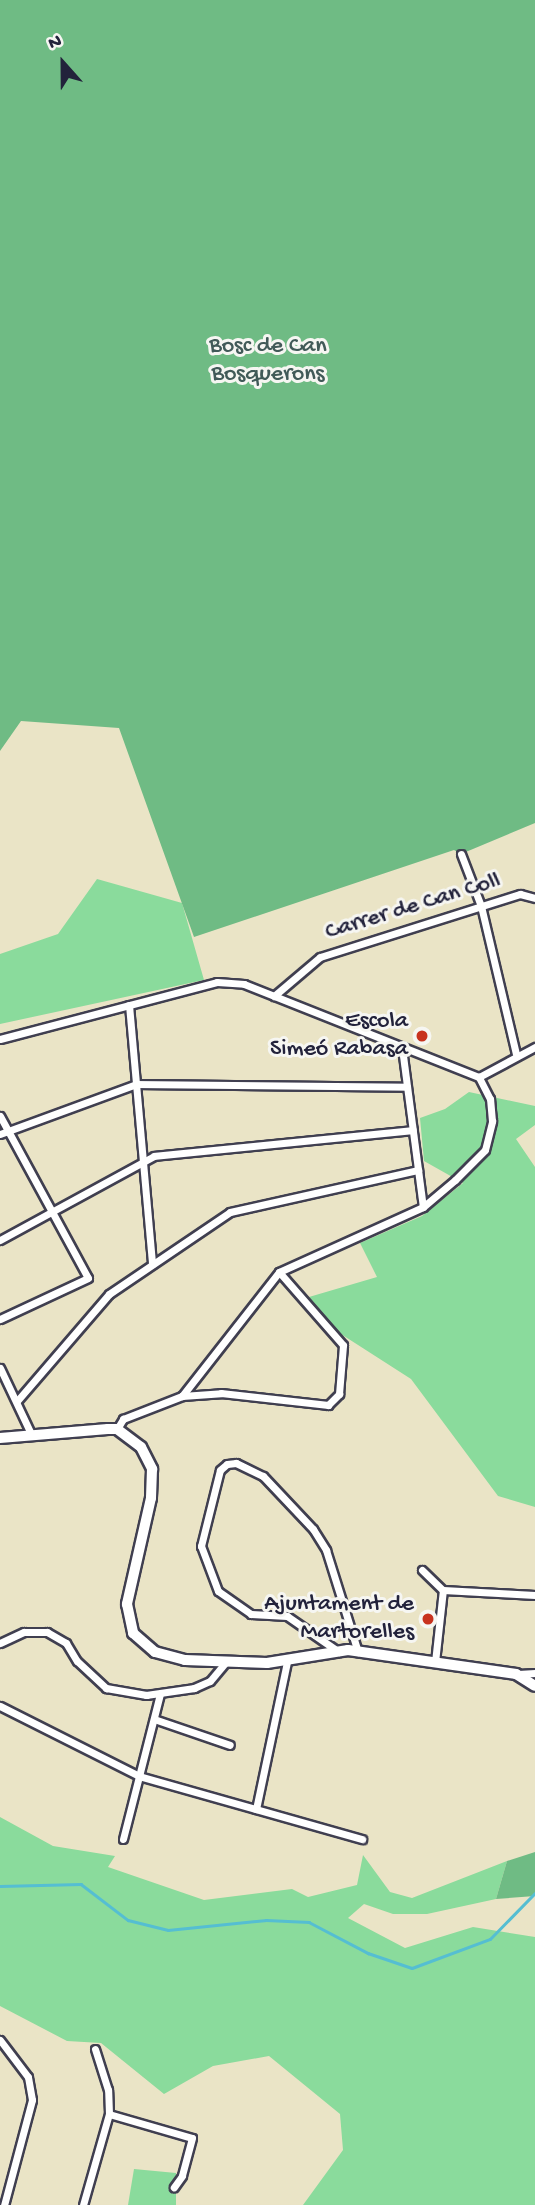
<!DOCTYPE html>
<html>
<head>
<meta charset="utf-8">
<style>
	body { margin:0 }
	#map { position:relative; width:535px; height:2205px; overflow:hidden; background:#eae4c6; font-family:"Gochi Hand",sans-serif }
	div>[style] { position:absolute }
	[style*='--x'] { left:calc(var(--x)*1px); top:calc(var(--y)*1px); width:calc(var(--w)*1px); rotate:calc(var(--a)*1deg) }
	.green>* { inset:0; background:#8adb9c }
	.forest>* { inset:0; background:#6fbb84 }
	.stream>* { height:2.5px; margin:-1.25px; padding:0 1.25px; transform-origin:1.25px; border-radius:1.25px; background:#55bed2 }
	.roads { filter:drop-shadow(2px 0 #403f50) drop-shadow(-2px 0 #403f50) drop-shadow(0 2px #403f50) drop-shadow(0 -2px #403f50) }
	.street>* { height:7px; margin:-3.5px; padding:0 3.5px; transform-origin:3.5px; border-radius:3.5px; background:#fff }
	.secondary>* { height:10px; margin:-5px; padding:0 5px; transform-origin:5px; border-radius:5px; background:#fff }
	.dots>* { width:19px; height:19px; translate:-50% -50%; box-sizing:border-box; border:4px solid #f6f6f2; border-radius:50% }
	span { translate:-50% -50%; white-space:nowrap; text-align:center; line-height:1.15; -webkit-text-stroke:6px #f6f6f2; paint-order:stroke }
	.park-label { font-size:24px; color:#415a58 }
	.street-label { font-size:24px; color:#22223b }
	.poi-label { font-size:24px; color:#22223b }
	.right { translate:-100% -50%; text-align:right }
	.north { position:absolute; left:28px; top:28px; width:70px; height:70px; -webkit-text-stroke:5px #f6f6f2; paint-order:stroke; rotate:339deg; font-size:19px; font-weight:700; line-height:28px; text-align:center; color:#22223b }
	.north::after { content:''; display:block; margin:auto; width:24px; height:32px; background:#22223b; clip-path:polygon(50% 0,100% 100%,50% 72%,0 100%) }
</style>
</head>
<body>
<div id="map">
	<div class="green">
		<div style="clip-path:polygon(97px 879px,182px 903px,204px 980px,0 1024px,0 954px,58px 934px)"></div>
		<div style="clip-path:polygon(469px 1092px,535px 1106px,535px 1125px,516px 1139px,535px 1167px,535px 1507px,498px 1496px,411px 1379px,330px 1327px,309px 1297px,377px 1277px,360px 1243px,422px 1216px,463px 1183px,424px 1161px,420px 1118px,445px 1109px)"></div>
		<div style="clip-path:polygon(0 1817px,53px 1846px,115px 1856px,108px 1867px,204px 1900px,292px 1889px,308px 1897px,357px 1885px,363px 1855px,390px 1892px,412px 1898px,507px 1861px,496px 1899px,427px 1914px,393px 1914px,364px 1904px,348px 1918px,405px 1948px,473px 1927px,535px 1937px,535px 2205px,303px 2205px,343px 2150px,340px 2114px,269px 2056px,213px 2066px,164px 2094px,101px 2043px,67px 2041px,0 2006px)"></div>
		<div style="clip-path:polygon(134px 2169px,176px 2173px,176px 2205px,128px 2205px)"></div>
	</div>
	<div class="forest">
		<div style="clip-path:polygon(0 0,535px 0,535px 823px,461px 854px,454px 850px,194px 937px,119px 728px,21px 721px,0 751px)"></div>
		<div style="clip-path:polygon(535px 1852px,535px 1896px,496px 1899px,507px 1861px)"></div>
	</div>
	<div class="stream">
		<div style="--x:0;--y:1886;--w:81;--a:-1.4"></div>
		<div style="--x:81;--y:1884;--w:59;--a:37.5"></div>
		<div style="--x:128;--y:1920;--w:41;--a:14"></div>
		<div style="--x:168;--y:1930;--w:99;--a:-5.8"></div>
		<div style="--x:266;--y:1920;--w:43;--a:2.7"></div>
		<div style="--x:309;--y:1922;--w:67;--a:27.7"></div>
		<div style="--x:368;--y:1953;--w:46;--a:18.8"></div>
		<div style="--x:412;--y:1968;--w:83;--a:-20.4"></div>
		<div style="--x:490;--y:1939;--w:64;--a:-45.6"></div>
	</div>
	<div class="roads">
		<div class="street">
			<div style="--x:461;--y:854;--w:56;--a:69"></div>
			<div style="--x:481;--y:906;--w:152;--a:76.7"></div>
			<div style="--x:274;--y:996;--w:60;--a:-40.3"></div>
			<div style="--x:320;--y:957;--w:210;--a:-17.5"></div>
			<div style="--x:520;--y:894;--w:16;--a:15"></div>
			<div style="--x:129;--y:1005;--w:260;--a:84.9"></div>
			<div style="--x:0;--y:1039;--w:224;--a:-14.7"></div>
			<div style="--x:217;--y:982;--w:27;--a:4"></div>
			<div style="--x:244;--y:984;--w:253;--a:21.6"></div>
			<div style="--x:402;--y:1048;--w:160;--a:82.5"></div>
			<div style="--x:479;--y:1077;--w:64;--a:-28.2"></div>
			<div style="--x:0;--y:1116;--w:184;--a:61.5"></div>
			<div style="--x:88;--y:1278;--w:97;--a:155"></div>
			<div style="--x:0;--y:1134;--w:146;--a:-20.1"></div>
			<div style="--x:137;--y:1084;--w:270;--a:0.6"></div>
			<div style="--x:0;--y:1240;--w:175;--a:-28.6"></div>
			<div style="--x:154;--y:1156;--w:260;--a:-5.7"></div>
			<div style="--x:0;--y:1368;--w:75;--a:64.8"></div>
			<div style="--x:182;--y:1396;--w:39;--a:-4"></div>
			<div style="--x:221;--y:1393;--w:108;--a:6.4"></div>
			<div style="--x:328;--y:1405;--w:16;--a:-45"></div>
			<div style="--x:339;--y:1394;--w:49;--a:-85.3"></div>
			<div style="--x:343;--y:1345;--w:97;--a:-131.2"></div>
			<div style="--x:17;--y:1401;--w:141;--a:-49.3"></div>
			<div style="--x:109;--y:1294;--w:146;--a:-34.1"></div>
			<div style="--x:230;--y:1212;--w:193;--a:-12.6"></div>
			<div style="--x:117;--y:1429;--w:12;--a:-59"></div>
			<div style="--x:123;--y:1419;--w:63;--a:-21.3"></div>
			<div style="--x:182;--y:1396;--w:157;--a:-52"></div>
			<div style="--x:279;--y:1272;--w:158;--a:-24.3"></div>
			<div style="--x:423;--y:1207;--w:42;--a:-40.2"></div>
			<div style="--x:455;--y:1180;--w:42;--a:-45"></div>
			<div style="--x:485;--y:1150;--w:30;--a:-76"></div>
			<div style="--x:492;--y:1121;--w:22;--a:-95"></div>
			<div style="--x:490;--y:1099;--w:25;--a:-117"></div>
			<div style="--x:422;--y:1570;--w:29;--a:44"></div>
			<div style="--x:443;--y:1590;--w:92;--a:3.1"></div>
			<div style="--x:0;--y:1643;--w:26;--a:-25"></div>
			<div style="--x:24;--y:1632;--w:23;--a:0"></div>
			<div style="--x:47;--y:1632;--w:22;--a:30"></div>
			<div style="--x:66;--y:1643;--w:21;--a:59"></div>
			<div style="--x:77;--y:1661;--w:40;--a:43"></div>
			<div style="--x:106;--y:1688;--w:41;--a:9.9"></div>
			<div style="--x:146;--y:1695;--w:49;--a:-8.3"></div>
			<div style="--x:194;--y:1688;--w:17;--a:-24"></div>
			<div style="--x:210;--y:1681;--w:25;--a:-50"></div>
			<div style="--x:339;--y:1652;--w:63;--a:-145.3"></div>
			<div style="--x:287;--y:1616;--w:36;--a:-177"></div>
			<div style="--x:251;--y:1614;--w:40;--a:-145.1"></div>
			<div style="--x:218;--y:1591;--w:48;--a:-110.7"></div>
			<div style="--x:201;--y:1546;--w:78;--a:-76"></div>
			<div style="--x:220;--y:1470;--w:9;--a:-41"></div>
			<div style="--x:227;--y:1464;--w:9;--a:-6"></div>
			<div style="--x:236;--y:1463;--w:30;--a:26"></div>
			<div style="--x:263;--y:1476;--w:73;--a:46.7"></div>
			<div style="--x:313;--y:1529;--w:25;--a:58"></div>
			<div style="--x:326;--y:1550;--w:107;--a:72.6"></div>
			<div style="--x:435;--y:1662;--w:72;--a:-83.7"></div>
			<div style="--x:518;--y:1674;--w:17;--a:-3"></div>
			<div style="--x:0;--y:1706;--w:156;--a:26.7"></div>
			<div style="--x:139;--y:1776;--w:232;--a:15.8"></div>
			<div style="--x:154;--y:1719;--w:80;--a:18.9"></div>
			<div style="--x:256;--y:1809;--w:150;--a:-78.1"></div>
			<div style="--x:123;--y:1839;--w:150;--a:-75.7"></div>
			<div style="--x:0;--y:2040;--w:46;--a:52.9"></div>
			<div style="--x:28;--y:2077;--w:23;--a:80"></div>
			<div style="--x:32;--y:2100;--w:109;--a:104.9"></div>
			<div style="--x:109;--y:2114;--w:86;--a:16.1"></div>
			<div style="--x:192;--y:2138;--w:39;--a:105"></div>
			<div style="--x:182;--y:2176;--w:14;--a:126"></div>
			<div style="--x:83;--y:2205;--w:95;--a:-74.1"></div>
			<div style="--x:109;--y:2114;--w:24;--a:-92"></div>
			<div style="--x:108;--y:2090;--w:43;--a:-107.6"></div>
		</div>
		<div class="secondary">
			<div style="--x:0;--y:1438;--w:108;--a:-4.8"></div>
			<div style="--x:108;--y:1429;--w:9;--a:0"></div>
			<div style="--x:117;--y:1429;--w:30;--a:37"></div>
			<div style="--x:141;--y:1447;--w:25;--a:63"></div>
			<div style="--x:152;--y:1469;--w:29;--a:92"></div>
			<div style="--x:151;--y:1498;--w:109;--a:102.8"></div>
			<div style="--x:127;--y:1604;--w:30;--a:78"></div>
			<div style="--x:133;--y:1633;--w:29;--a:41"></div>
			<div style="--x:155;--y:1652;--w:31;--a:15"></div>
			<div style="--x:185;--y:1660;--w:82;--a:2.1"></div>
			<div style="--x:267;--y:1663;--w:82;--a:-9.1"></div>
			<div style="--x:348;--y:1650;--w:170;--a:8.1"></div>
			<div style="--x:516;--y:1674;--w:22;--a:32"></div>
		</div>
	</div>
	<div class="dots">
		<div style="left:422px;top:1036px;background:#c8321e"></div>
		<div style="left:428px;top:1619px;background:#c8321e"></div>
	</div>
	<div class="park-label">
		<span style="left:268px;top:361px">Bosc de Can<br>Bosquerons</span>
	</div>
	<div class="street-label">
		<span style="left:413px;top:907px;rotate:-17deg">Carrer de Can Coll</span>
	</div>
	<div class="poi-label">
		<span class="right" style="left:408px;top:1036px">Escola<br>Simeó Rabasa</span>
		<span class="right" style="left:414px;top:1619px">Ajuntament de<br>Martorelles</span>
	</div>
	<div class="north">N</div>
</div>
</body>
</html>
